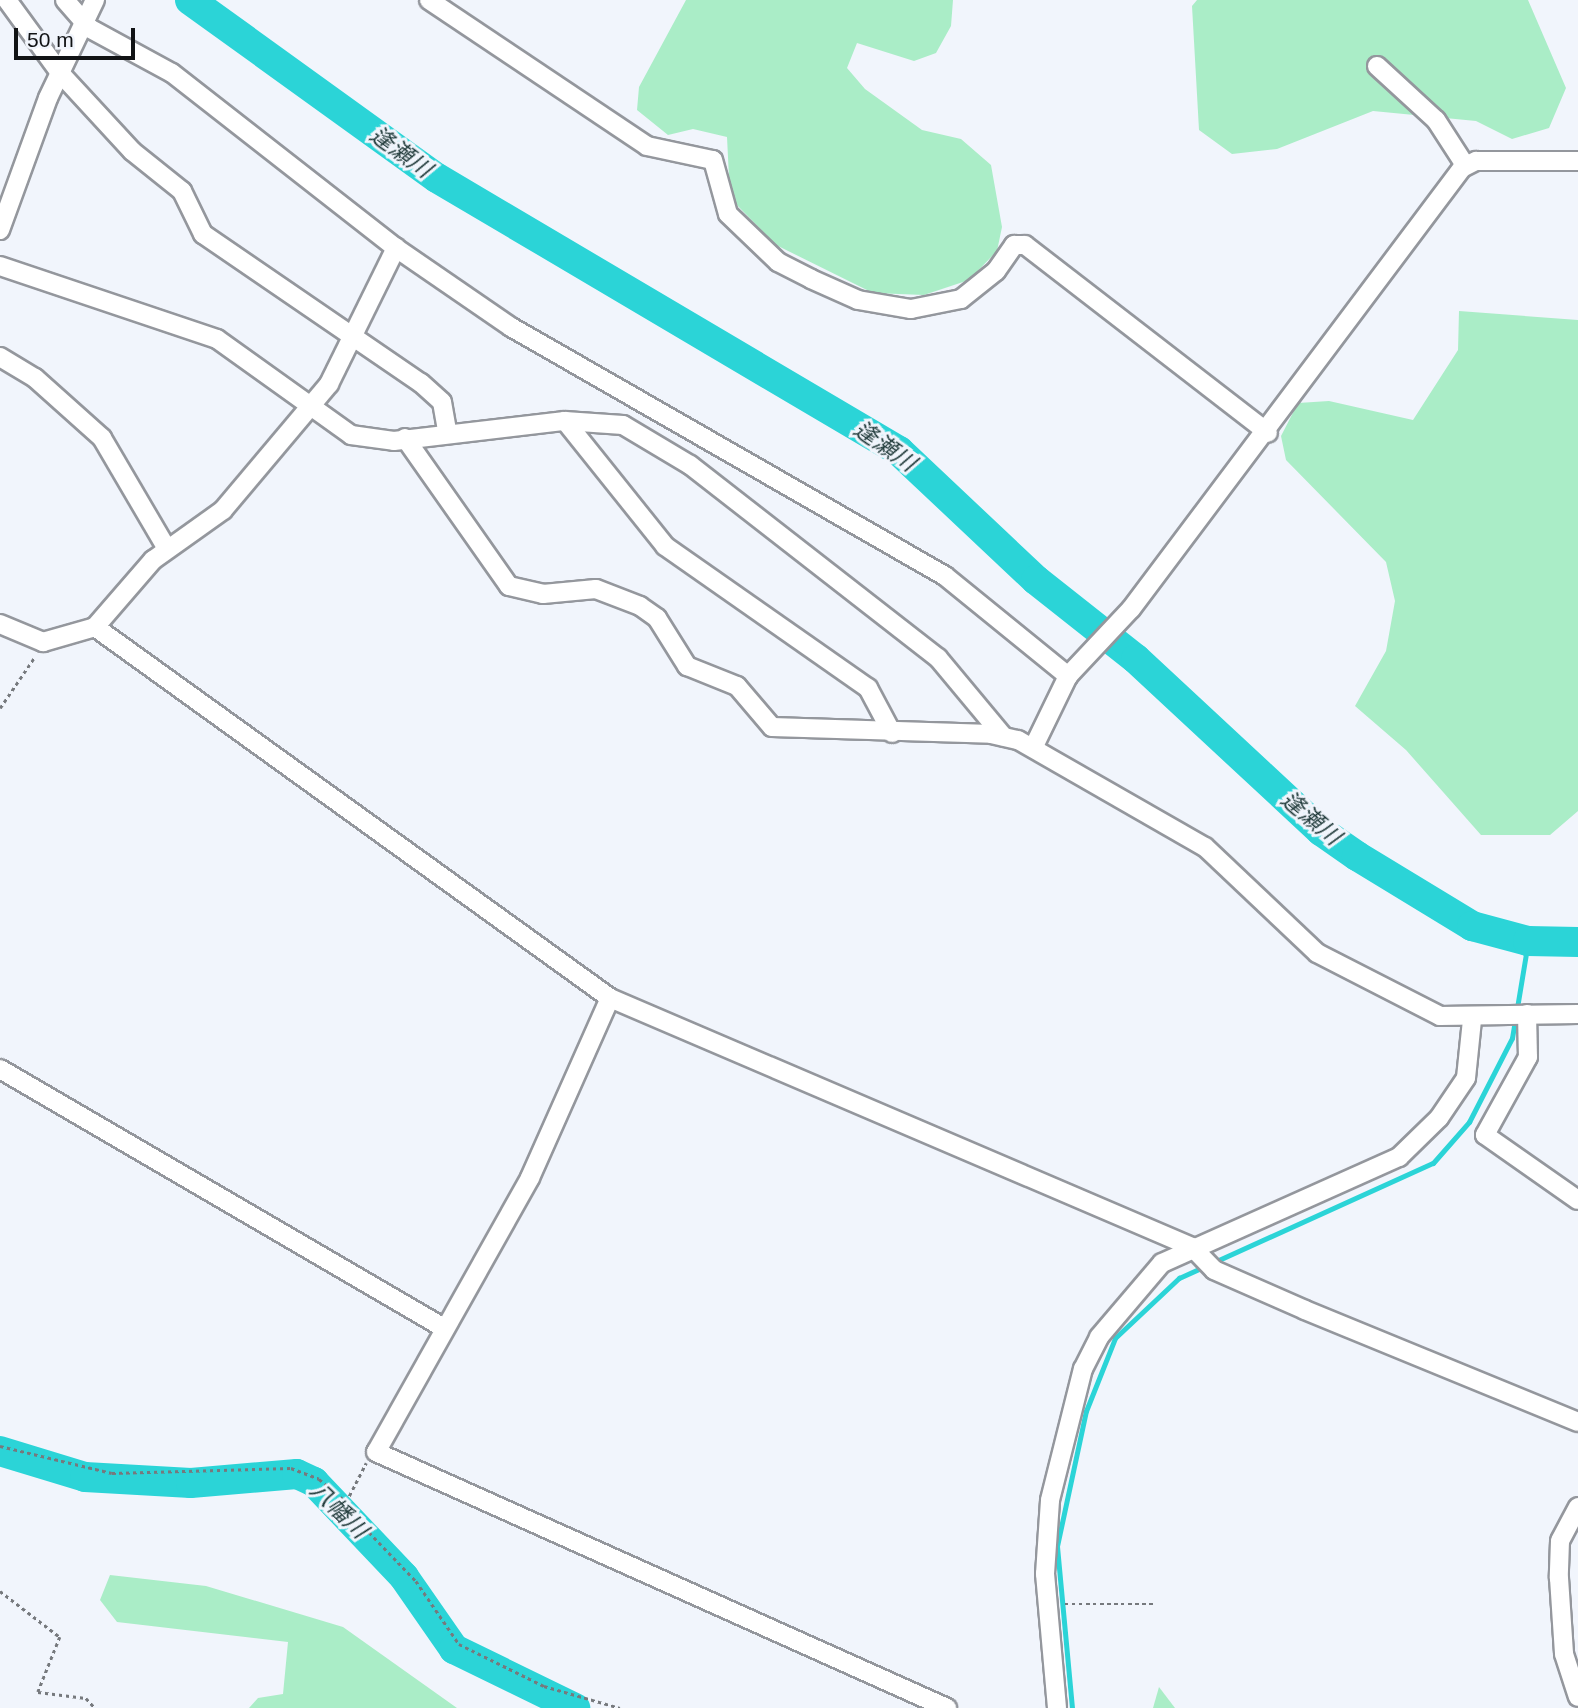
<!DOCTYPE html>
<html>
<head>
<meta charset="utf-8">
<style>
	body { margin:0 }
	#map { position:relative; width:1578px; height:1708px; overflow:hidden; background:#f1f5fc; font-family:Arial,"Noto Sans JP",sans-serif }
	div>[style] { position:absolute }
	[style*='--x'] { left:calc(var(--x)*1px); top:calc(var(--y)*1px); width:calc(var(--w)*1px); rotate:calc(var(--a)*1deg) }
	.green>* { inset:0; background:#aaedc7 }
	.stream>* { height:5px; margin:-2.5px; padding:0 2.5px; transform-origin:2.5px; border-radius:2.5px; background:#2bd4d7 }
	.river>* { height:30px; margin:-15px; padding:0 15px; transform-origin:15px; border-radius:15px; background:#2bd4d7 }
	.path>* { height:2.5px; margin-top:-1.25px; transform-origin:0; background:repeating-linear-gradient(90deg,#76797d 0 3.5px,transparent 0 7px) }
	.roads { filter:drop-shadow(2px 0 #94979d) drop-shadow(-2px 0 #94979d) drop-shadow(0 2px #94979d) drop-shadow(0 -2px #94979d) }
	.minor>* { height:18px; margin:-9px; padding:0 9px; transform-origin:9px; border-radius:9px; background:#fff }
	span { translate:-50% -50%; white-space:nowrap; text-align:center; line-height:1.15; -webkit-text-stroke:6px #f1f5fc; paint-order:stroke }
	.water-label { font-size:23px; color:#1f3939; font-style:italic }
	.scale { position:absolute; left:14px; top:28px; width:121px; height:32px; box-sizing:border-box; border:4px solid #111315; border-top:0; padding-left:9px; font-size:21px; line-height:24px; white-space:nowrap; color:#111315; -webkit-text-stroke:5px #f1f5fc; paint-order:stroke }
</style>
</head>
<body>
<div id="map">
	<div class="green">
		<div style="clip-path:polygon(686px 0,953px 0,951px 26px,936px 53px,914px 61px,857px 43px,847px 68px,865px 89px,922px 130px,961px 139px,991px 165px,1002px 227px,997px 251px,969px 280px,924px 295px,873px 293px,776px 245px,730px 198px,727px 137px,693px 129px,668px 135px,637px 110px,639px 87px)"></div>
		<div style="clip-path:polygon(1197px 0,1528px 0,1566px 88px,1549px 128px,1512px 139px,1476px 121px,1373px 111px,1277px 149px,1232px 154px,1199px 130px,1192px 6px)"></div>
		<div style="clip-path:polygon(1459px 311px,1578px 320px,1578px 811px,1550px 835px,1481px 835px,1406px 750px,1355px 706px,1386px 651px,1395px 601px,1386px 562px,1286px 460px,1281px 436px,1298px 403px,1329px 401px,1413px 420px,1458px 350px)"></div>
		<div style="clip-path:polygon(110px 1575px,206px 1586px,343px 1627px,457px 1708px,249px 1708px,258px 1698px,283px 1694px,288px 1642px,117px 1622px,100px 1600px)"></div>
		<div style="clip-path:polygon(1159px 1687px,1175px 1708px,1153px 1708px)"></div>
	</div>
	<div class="stream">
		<div style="--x:1072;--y:1708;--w:163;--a:-95.3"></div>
		<div style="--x:1057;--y:1546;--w:138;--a:-77.9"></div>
		<div style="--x:1086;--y:1411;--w:79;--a:-68.3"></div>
		<div style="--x:1115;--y:1338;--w:88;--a:-43.2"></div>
		<div style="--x:1179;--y:1278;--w:279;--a:-24.4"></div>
		<div style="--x:1433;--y:1163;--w:55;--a:-48.7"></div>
		<div style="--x:1469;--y:1122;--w:94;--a:-62.9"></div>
		<div style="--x:1512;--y:1038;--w:98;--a:-80.6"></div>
	</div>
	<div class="river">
		<div style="--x:190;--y:0;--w:304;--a:35.8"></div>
		<div style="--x:437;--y:178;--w:537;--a:30.58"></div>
		<div style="--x:899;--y:451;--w:188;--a:43.3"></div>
		<div style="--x:1036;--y:580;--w:127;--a:38.3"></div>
		<div style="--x:1136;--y:659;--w:253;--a:42.9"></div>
		<div style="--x:1321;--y:831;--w:44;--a:34.8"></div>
		<div style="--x:1357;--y:856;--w:135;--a:31.3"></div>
		<div style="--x:1472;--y:926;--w:58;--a:15"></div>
		<div style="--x:1528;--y:941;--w:50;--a:1.1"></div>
		<div style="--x:0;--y:1451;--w:89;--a:17"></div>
		<div style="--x:85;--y:1477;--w:106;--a:3.2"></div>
		<div style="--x:191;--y:1483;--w:106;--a:-4.9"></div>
		<div style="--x:297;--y:1474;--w:19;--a:25"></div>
		<div style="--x:314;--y:1482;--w:131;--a:46.5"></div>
		<div style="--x:404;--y:1577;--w:88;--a:55.2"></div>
		<div style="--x:454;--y:1649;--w:135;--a:26"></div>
	</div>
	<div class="path">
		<div style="--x:0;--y:708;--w:60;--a:-55.8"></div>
		<div style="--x:0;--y:1446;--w:115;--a:13.6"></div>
		<div style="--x:112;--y:1473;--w:179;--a:-1.6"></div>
		<div style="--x:291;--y:1468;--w:30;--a:21"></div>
		<div style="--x:319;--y:1479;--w:35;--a:40"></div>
		<div style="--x:346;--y:1502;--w:44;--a:-62.9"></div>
		<div style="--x:340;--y:1502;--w:110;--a:46.1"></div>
		<div style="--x:416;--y:1581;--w:76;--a:55.7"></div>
		<div style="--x:459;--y:1644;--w:95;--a:26.3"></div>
		<div style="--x:544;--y:1686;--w:79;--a:16.1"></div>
		<div style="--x:0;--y:1591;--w:76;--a:37.5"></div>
		<div style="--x:60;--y:1637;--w:59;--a:111.8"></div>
		<div style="--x:38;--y:1692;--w:48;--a:7.1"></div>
		<div style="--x:86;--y:1698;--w:13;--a:48"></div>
		<div style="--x:1065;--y:1604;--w:91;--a:0"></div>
	</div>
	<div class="roads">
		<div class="minor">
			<div style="--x:7;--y:0;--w:92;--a:53.9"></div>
			<div style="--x:61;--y:74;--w:105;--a:47.3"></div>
			<div style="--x:132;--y:151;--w:64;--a:38.7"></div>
			<div style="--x:182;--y:191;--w:48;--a:64"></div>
			<div style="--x:203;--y:234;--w:264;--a:34.4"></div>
			<div style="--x:421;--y:383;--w:28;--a:42"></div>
			<div style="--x:442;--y:402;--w:29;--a:80"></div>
			<div style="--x:65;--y:0;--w:37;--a:49"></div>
			<div style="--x:89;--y:28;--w:94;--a:28.5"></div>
			<div style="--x:172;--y:73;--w:284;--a:38"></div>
			<div style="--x:396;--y:248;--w:140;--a:34.5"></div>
			<div style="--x:511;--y:327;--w:500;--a:29.84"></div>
			<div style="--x:945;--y:576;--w:159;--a:39.1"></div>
			<div style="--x:1068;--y:676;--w:80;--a:115.9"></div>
			<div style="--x:429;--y:0;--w:262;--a:33.8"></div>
			<div style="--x:647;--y:146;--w:67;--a:12"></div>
			<div style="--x:713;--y:160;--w:56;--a:74.5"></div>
			<div style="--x:728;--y:214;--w:69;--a:43.8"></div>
			<div style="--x:778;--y:262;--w:37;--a:27"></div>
			<div style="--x:811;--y:279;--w:51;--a:24.1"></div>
			<div style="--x:858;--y:300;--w:54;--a:9.6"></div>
			<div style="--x:911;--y:309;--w:51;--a:-11.3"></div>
			<div style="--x:961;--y:299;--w:45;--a:-38.7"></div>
			<div style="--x:996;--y:271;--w:32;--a:-55"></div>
			<div style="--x:1014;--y:245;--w:11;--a:0"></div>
			<div style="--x:1025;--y:245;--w:307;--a:37.7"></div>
			<div style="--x:1377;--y:66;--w:80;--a:42.5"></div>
			<div style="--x:1436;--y:120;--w:54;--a:57.2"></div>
			<div style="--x:0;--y:230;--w:140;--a:-70"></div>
			<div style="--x:48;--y:98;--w:109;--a:-64.4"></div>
			<div style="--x:0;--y:266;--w:229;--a:18.6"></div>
			<div style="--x:217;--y:339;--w:165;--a:35.6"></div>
			<div style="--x:351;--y:435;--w:43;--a:7.9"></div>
			<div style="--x:394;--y:441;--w:172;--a:-6.7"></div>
			<div style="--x:565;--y:421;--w:58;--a:3.9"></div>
			<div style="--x:623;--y:425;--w:78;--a:30.8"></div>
			<div style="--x:690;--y:465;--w:314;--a:37.9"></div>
			<div style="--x:938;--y:658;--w:102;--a:50.2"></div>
			<div style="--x:0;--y:357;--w:41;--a:31"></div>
			<div style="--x:35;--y:378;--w:90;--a:41.8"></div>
			<div style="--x:102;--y:438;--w:126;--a:59.6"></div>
			<div style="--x:565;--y:421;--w:160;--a:51.3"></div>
			<div style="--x:665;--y:546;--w:248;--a:35"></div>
			<div style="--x:868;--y:688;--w:51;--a:61.9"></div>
			<div style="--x:405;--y:438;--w:181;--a:54.9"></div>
			<div style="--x:509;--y:586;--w:35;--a:13"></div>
			<div style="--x:543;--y:594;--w:53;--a:-5.4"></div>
			<div style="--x:596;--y:589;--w:47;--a:21.1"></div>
			<div style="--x:640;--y:606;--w:21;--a:35"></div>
			<div style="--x:657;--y:618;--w:57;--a:58"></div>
			<div style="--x:687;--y:666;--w:54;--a:21.8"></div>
			<div style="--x:737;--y:686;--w:54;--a:49.5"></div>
			<div style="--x:772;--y:727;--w:219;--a:1.8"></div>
			<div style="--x:991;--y:734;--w:28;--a:13"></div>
			<div style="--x:1018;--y:740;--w:215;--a:29.8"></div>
			<div style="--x:1205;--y:847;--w:154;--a:43.4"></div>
			<div style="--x:1317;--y:953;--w:138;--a:27.1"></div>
			<div style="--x:1440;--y:1016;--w:138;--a:-0.8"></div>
			<div style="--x:0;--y:624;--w:47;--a:22.7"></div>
			<div style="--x:43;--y:642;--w:54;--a:-16.1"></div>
			<div style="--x:95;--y:627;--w:89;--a:-49.1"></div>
			<div style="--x:153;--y:560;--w:86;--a:-35.5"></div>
			<div style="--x:223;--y:510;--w:165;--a:-49.9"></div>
			<div style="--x:329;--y:384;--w:152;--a:-63.8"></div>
			<div style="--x:95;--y:627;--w:635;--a:35.77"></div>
			<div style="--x:610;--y:998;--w:633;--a:23.16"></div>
			<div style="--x:1192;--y:1247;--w:32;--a:46"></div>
			<div style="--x:1214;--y:1270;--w:99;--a:23.7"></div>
			<div style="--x:1305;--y:1310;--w:295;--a:22.3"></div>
			<div style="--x:1068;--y:676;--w:92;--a:-46.8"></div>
			<div style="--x:1131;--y:609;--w:551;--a:-53.11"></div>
			<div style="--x:1462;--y:168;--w:16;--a:-27"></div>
			<div style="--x:1476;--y:161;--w:102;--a:0"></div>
			<div style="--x:610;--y:998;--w:197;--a:114"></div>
			<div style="--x:530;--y:1178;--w:314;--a:119.3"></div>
			<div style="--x:376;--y:1452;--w:626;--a:24.15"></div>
			<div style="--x:1527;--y:1014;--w:43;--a:88.7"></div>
			<div style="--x:1528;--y:1057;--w:89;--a:118.9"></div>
			<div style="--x:1485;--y:1135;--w:113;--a:35"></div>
			<div style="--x:0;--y:1069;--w:514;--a:30.26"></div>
			<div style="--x:1578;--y:1507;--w:38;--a:118"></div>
			<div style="--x:1560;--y:1541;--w:37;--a:92"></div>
			<div style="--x:1559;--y:1578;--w:76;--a:86.2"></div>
			<div style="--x:1564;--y:1654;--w:45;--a:72"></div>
			<div style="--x:1057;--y:1708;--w:135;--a:-95.1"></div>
			<div style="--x:1045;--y:1574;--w:74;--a:-86.1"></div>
			<div style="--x:1050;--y:1500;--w:135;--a:-75.9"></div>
			<div style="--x:1083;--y:1369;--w:36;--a:-63"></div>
			<div style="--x:1099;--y:1337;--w:97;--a:-49.6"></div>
			<div style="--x:1162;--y:1263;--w:260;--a:-24.1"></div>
			<div style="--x:1399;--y:1157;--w:56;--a:-44.3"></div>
			<div style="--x:1439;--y:1118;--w:48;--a:-56"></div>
			<div style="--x:1466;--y:1078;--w:58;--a:-84.1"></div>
		</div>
	</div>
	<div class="water-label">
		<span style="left:401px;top:152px;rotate:36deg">逢瀬川</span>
		<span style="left:885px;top:446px;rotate:35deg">逢瀬川</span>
		<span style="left:1311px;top:818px;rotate:40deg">逢瀬川</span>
		<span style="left:339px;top:1510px;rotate:44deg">八幡川</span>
	</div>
	<div class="scale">50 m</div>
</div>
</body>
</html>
